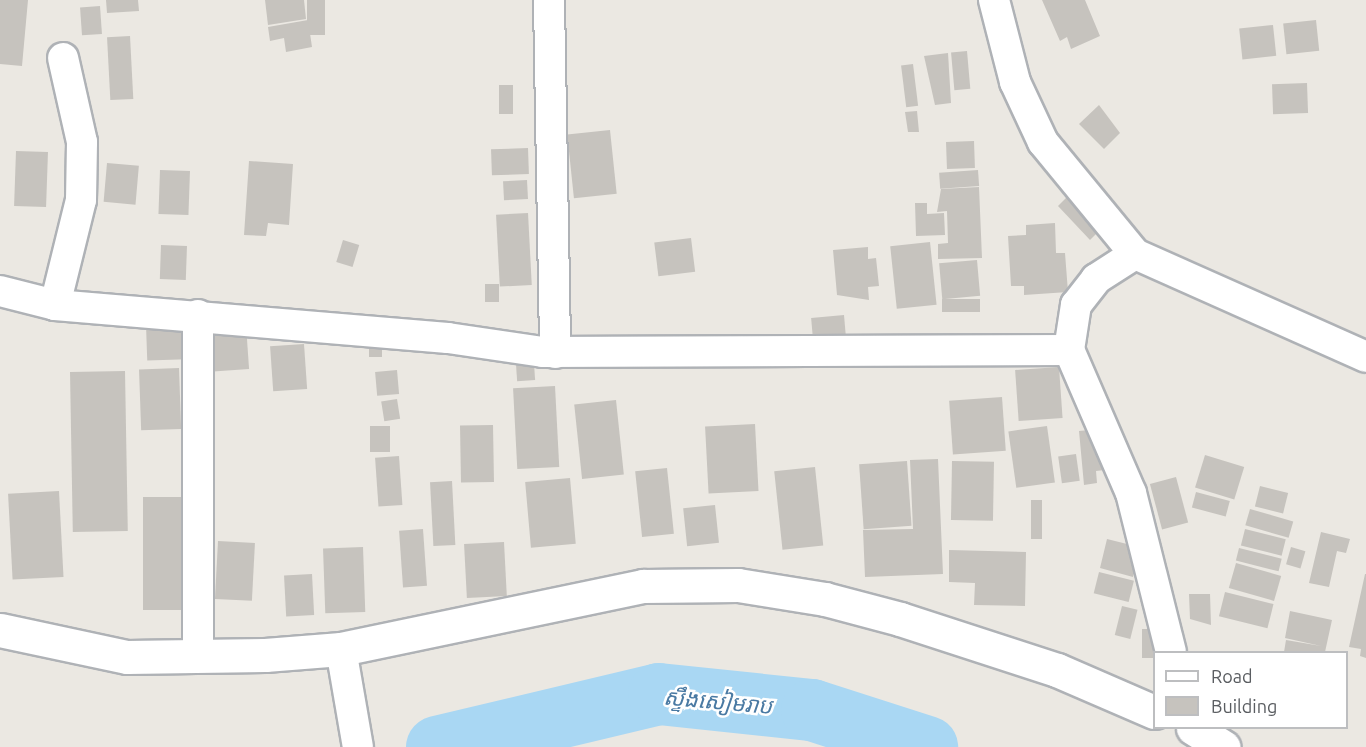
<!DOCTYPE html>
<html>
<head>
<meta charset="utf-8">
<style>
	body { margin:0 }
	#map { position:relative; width:1366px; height:747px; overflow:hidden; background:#ebe8e2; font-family:Ubuntu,"Noto Sans Khmer",sans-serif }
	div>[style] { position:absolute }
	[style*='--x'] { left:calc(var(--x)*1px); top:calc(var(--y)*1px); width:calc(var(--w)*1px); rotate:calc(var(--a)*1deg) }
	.river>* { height:62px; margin:-31px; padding:0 31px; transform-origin:31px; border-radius:31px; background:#a9d7f3 }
	.building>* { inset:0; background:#c6c3be; transform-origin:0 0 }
	.roads { filter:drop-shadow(2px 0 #afb2b6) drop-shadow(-2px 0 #afb2b6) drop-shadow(0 2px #afb2b6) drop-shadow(0 -2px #afb2b6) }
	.minor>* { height:30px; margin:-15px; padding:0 15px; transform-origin:15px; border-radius:15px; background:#fff }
	.tertiary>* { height:33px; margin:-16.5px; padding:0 16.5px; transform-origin:16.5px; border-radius:16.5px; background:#fff }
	span { translate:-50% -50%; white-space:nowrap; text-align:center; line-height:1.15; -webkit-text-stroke:5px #fff; paint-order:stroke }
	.water-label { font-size:22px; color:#4a7aa3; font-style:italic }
	.legend { position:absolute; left:1153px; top:651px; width:195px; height:78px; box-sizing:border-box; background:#fff; border:2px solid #bdbec0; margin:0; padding:8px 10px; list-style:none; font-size:18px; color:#5a5d61 }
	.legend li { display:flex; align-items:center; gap:12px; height:30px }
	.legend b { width:30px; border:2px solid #bdbec0 }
</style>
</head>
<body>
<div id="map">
	<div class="river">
		<div style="--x:437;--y:747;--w:228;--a:-13.4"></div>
		<div style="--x:659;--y:694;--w:154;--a:6"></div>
		<div style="--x:812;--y:710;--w:121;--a:17.8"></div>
	</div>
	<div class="building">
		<div style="clip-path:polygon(0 0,28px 0,22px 66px,0 64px)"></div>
		<div style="clip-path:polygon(106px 0,138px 0,139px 11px,107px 13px)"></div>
		<div style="clip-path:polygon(265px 0,304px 0,306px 19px,268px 25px)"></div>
		<div style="left:307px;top:0;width:18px;height:35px"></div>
		<div style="clip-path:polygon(1042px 0,1085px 0,1100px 36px,1071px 49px,1067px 37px,1060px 41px)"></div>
		<div style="left:100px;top:6px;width:28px;height:20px;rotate:86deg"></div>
		<div style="clip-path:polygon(308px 20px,312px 47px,286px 52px,284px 38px,270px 41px,268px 27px)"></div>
		<div style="left:1316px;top:20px;width:31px;height:33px;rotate:84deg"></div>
		<div style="left:1273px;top:25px;width:31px;height:34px;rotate:84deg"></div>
		<div style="left:130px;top:36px;width:63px;height:23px;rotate:87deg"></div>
		<div style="left:967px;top:51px;width:38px;height:16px;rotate:85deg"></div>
		<div style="clip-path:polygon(948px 53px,951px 103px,935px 105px,924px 56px)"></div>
		<div style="left:913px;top:64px;width:42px;height:12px;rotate:83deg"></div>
		<div style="left:1307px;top:83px;width:30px;height:35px;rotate:88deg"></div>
		<div style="left:499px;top:85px;width:14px;height:29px"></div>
		<div style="clip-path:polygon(1099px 105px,1120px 133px,1104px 149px,1079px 124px)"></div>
		<div style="clip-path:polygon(917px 111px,919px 132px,908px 132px,905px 112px)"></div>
		<div style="left:610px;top:130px;width:64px;height:43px;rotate:84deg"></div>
		<div style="left:974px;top:141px;width:27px;height:28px;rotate:88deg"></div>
		<div style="left:528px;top:148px;width:26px;height:37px;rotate:88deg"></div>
		<div style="left:16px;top:151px;width:32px;height:55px;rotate:2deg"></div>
		<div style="clip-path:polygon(249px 161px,293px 164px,289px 225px,268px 223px,266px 236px,244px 235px)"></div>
		<div style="left:107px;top:163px;width:32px;height:39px;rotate:5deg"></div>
		<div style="left:160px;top:170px;width:30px;height:44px;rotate:2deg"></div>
		<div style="left:978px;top:170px;width:16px;height:39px;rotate:86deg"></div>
		<div style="left:527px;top:180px;width:19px;height:24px;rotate:87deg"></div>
		<div style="clip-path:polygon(979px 187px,982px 258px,938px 259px,938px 244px,948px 243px,947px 211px,937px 212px,941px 189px)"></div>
		<div style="clip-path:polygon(1075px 189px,1102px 228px,1090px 240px,1058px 206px)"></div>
		<div style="clip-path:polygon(915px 203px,927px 203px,927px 214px,944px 213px,945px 235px,916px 236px)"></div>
		<div style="left:528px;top:213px;width:72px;height:32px;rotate:87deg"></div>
		<div style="clip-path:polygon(1055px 223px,1056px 253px,1065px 253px,1068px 292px,1024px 295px,1024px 286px,1011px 286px,1008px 236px,1026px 235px,1026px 225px)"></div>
		<div style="left:691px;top:238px;width:34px;height:37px;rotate:83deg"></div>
		<div style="left:343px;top:240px;width:17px;height:23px;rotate:17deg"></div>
		<div style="left:930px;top:242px;width:63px;height:40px;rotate:84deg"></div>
		<div style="left:161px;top:245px;width:26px;height:34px;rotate:2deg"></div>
		<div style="clip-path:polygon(868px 247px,868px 259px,876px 258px,879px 286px,868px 287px,869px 300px,837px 295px,833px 250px)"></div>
		<div style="left:977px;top:260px;width:36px;height:38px;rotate:85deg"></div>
		<div style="left:499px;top:284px;width:18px;height:14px;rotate:90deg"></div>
		<div style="left:980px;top:299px;width:13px;height:38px;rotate:90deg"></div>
		<div style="left:844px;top:315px;width:24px;height:33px;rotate:85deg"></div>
		<div style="left:193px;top:324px;width:35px;height:47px;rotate:88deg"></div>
		<div style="left:246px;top:325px;width:44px;height:43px;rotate:86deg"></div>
		<div style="left:369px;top:340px;width:13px;height:17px"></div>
		<div style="left:304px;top:344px;width:45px;height:34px;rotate:86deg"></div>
		<div style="left:534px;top:364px;width:16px;height:18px;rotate:86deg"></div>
		<div style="left:1059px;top:367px;width:51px;height:44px;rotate:86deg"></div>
		<div style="left:179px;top:368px;width:61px;height:40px;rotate:88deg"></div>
		<div style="left:397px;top:370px;width:24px;height:22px;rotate:85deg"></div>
		<div style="left:125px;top:371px;width:160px;height:55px;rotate:89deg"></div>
		<div style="left:555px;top:386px;width:81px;height:42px;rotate:87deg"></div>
		<div style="left:1002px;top:397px;width:54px;height:53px;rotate:86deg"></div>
		<div style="left:397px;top:399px;width:20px;height:16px;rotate:81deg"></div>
		<div style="left:616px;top:400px;width:75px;height:42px;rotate:84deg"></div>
		<div style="left:755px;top:424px;width:67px;height:50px;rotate:87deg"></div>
		<div style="left:493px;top:425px;width:57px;height:33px;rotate:89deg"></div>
		<div style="left:370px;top:426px;width:20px;height:26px"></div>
		<div style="left:1047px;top:426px;width:57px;height:39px;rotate:82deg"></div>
		<div style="clip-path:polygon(1101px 429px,1105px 470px,1096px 471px,1097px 483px,1084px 485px,1079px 431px)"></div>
		<div style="left:1076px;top:454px;width:27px;height:18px;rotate:82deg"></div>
		<div style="left:1205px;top:455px;width:41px;height:34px;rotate:17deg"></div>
		<div style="left:399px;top:456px;width:49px;height:24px;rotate:86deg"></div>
		<div style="clip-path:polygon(938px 459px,943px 574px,865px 577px,863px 530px,913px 529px,910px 460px)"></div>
		<div style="left:907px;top:461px;width:65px;height:48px;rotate:86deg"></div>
		<div style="left:952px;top:461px;width:42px;height:59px;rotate:1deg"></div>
		<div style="left:815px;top:467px;width:79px;height:41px;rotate:84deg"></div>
		<div style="left:667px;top:468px;width:66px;height:32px;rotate:84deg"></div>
		<div style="left:1176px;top:477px;width:47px;height:27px;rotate:75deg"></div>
		<div style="left:570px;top:478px;width:66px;height:45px;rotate:85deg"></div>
		<div style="left:452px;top:481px;width:64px;height:22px;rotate:87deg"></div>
		<div style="left:1260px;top:486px;width:29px;height:21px;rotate:14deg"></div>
		<div style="left:59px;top:491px;width:86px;height:51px;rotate:87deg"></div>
		<div style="left:1196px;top:492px;width:35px;height:16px;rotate:15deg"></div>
		<div style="left:143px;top:497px;width:46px;height:113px"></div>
		<div style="left:1031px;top:500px;width:11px;height:39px"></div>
		<div style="left:715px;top:505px;width:38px;height:32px;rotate:84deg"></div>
		<div style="left:1250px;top:509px;width:45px;height:17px;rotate:16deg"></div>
		<div style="left:423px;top:529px;width:57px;height:24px;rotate:86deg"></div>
		<div style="left:1245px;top:529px;width:42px;height:17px;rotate:14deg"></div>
		<div style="clip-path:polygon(1321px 532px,1350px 539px,1346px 553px,1337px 551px,1329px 587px,1309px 583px)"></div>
		<div style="clip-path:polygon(1107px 539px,1131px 545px,1130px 552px,1139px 554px,1133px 577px,1100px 568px)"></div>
		<div style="left:218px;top:541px;width:37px;height:58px;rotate:3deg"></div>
		<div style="left:504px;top:542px;width:54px;height:40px;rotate:87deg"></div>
		<div style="left:363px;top:547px;width:65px;height:40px;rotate:88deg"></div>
		<div style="left:1291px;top:547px;width:15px;height:18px;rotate:16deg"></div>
		<div style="left:1239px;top:548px;width:44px;height:13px;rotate:14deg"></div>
		<div style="clip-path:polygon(949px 550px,1026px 552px,1025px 606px,974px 605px,975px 583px,949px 582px)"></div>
		<div style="left:1236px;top:563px;width:47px;height:26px;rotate:16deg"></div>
		<div style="left:1099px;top:572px;width:36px;height:22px;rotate:14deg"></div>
		<div style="left:312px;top:574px;width:41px;height:28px;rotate:87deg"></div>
		<div style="clip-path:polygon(1365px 574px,1366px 574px,1366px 658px,1360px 656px,1361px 649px,1349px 647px)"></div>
		<div style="left:1225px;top:592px;width:50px;height:25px;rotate:14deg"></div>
		<div style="clip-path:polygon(1189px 594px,1210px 594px,1211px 625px,1190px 619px)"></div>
		<div style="left:1122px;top:606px;width:16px;height:30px;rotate:14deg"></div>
		<div style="clip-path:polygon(1290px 611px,1332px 620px,1325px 652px,1284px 652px,1286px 640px,1321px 646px,1285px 638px)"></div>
		<div style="clip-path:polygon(1142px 629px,1160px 629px,1154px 658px,1142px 658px)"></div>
	</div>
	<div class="roads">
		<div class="minor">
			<div style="--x:549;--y:0;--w:353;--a:89"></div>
			<div style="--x:994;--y:0;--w:85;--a:75.6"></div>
			<div style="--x:1015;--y:82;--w:66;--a:65"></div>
			<div style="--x:1043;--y:142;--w:145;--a:50.6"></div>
			<div style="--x:0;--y:291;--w:57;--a:14.3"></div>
			<div style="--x:55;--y:305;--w:394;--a:4.8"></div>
			<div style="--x:448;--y:338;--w:96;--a:8.4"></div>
			<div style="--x:543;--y:352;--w:526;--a:-0.22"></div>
			<div style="--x:55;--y:305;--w:108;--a:-76.1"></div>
			<div style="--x:81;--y:200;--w:58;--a:-89"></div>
			<div style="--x:82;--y:142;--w:86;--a:-102.7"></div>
			<div style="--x:198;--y:315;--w:341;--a:90"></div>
			<div style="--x:341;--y:649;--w:99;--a:80.2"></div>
			<div style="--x:1171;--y:652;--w:164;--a:-104.1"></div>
			<div style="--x:1131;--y:493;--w:156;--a:-113.4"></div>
			<div style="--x:1069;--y:350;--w:46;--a:-81.2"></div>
			<div style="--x:1076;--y:305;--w:33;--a:-52"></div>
			<div style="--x:1096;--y:279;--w:46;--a:-32.7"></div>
			<div style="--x:1135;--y:254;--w:253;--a:24"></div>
		</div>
		<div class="tertiary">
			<div style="--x:0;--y:630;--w:130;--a:12"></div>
			<div style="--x:127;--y:657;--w:138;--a:-0.8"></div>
			<div style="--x:265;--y:655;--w:76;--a:-4.5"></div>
			<div style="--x:341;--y:649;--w:309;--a:-11.8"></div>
			<div style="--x:643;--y:586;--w:95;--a:-0.6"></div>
			<div style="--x:738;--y:585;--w:88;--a:9.1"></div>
			<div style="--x:825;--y:599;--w:78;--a:14.9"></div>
			<div style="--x:900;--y:619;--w:165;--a:18"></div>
			<div style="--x:1057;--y:670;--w:106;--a:23.4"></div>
			<div style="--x:1193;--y:728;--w:36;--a:32"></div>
		</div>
	</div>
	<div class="water-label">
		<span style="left:718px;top:701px;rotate:5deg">ស្ទឹងសៀមរាប</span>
	</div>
	<ul class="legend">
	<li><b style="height:8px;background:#fff"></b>Road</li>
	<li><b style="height:16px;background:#c6c3be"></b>Building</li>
	</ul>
</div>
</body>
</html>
